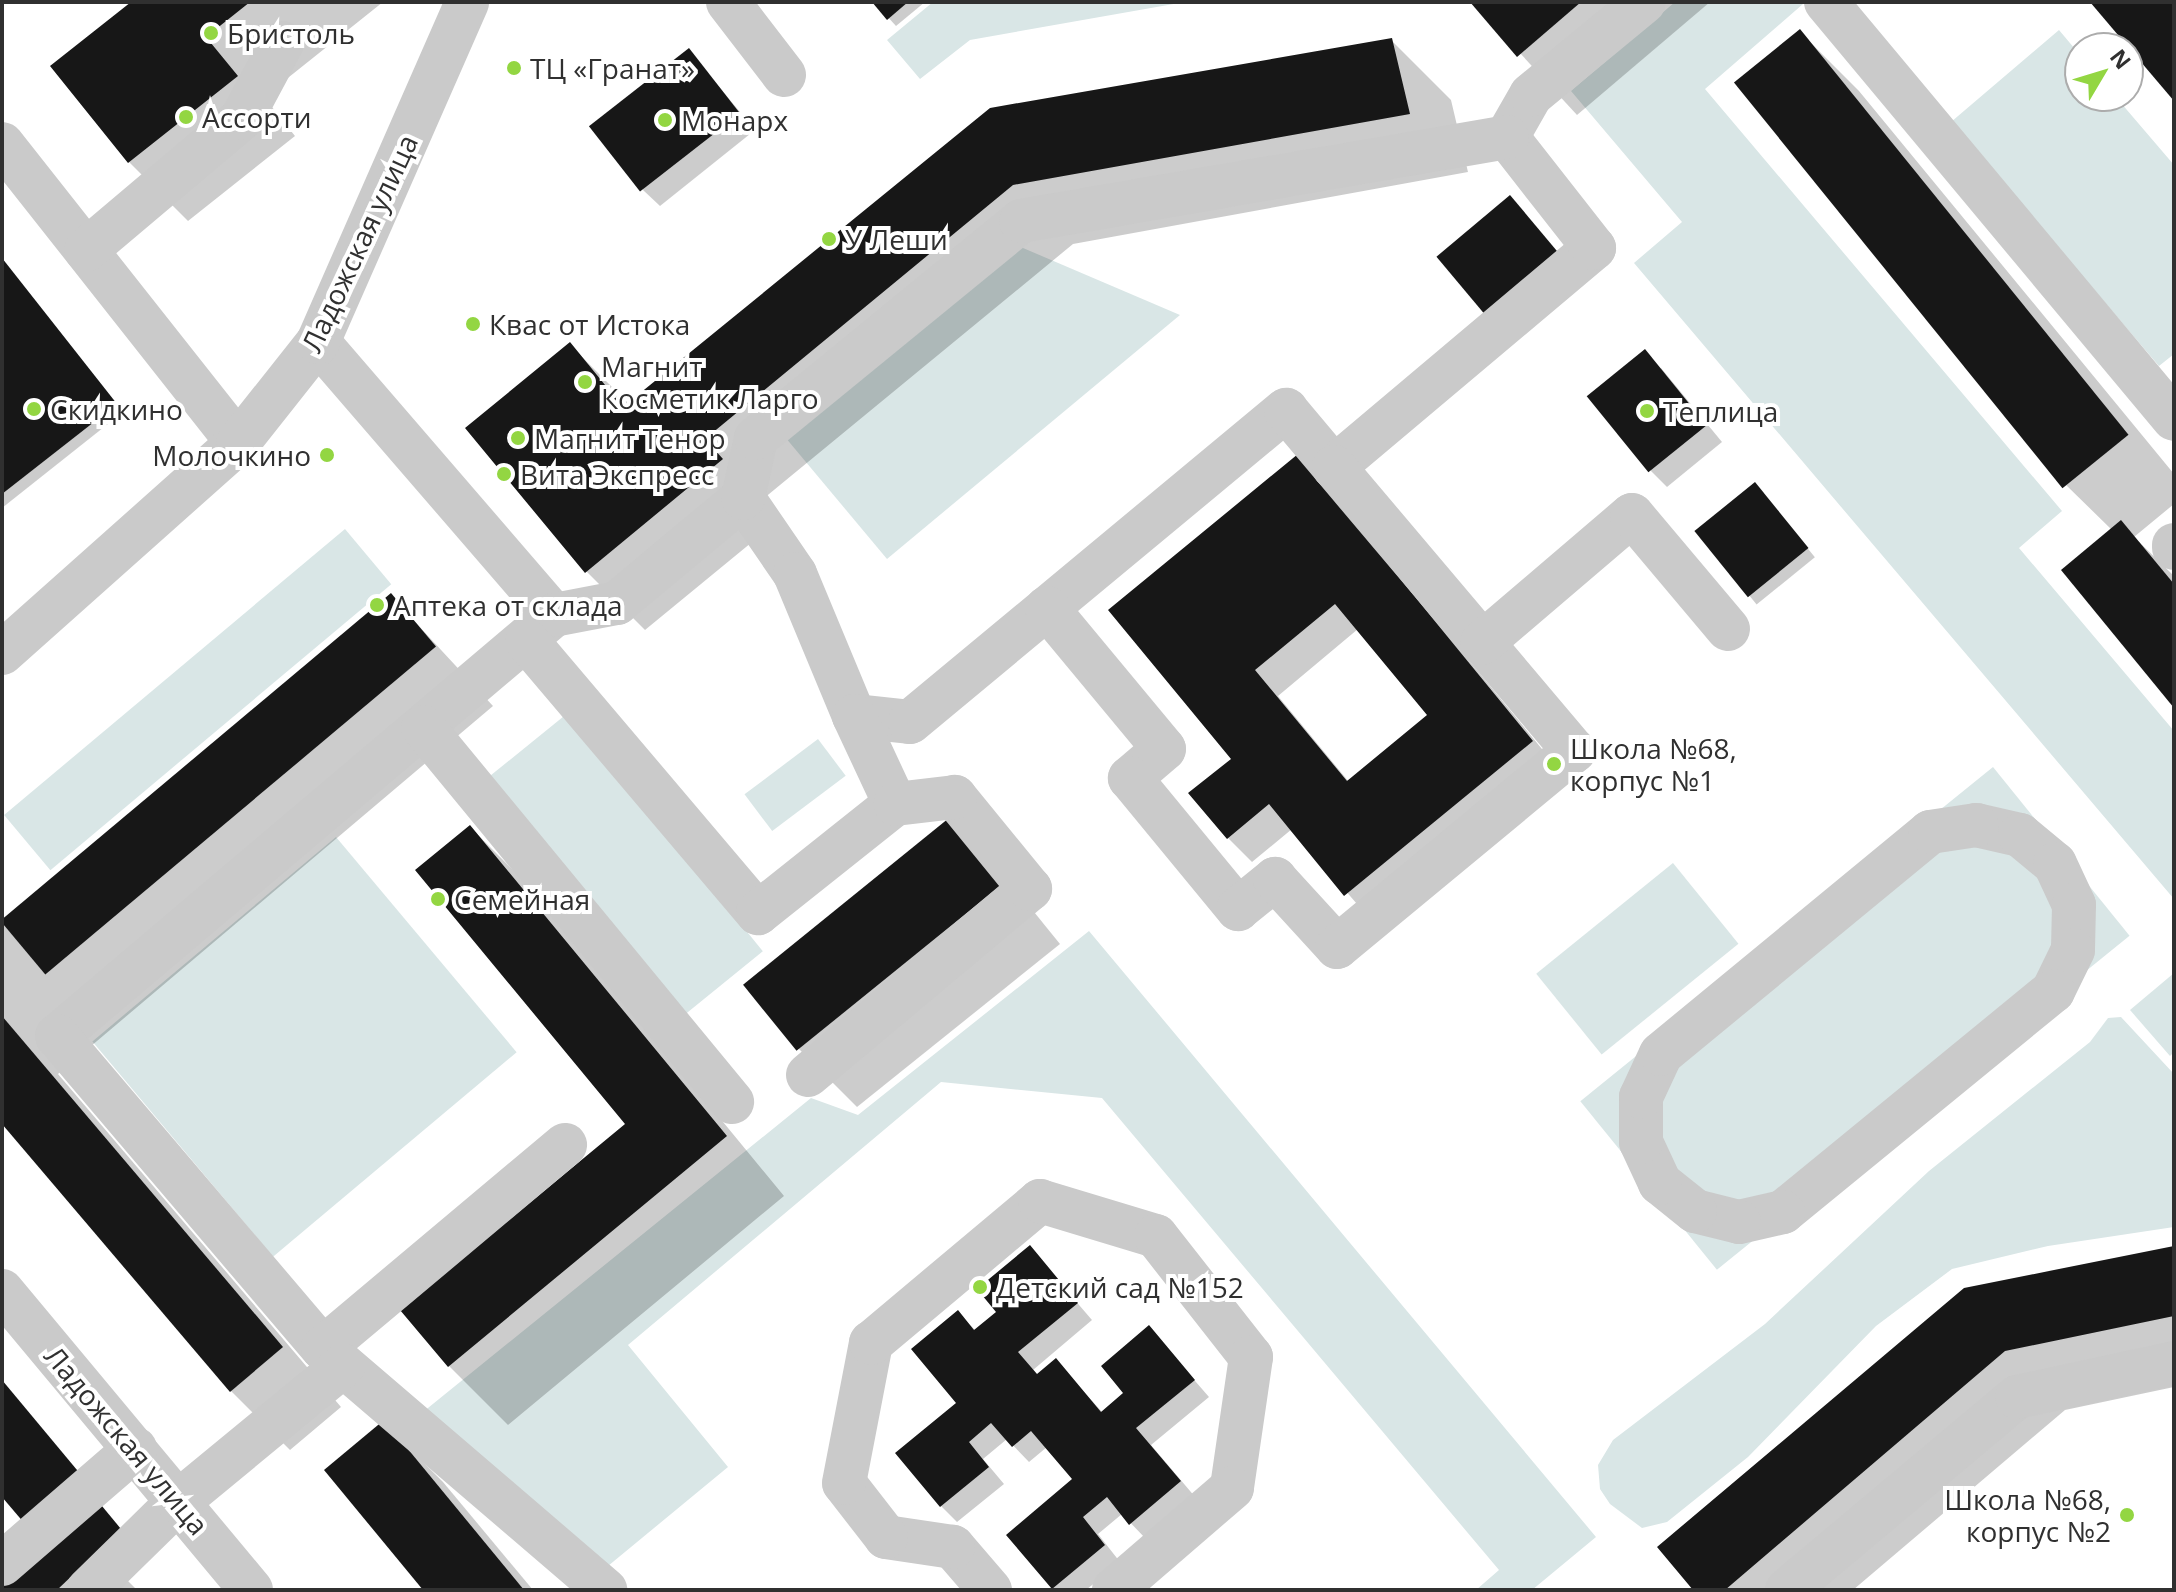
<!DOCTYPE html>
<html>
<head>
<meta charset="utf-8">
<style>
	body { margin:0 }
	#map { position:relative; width:2176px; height:1592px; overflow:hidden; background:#fff; font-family:"Open Sans",sans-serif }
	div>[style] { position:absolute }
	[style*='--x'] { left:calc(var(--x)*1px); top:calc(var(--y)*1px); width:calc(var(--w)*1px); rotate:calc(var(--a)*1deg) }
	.green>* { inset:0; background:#d9e6e6; transform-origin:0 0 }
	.shadow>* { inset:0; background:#0003; transform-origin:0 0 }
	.building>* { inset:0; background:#171717; transform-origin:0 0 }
	.minor>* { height:44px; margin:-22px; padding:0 22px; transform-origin:22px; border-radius:22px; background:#cacaca }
	.dots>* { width:22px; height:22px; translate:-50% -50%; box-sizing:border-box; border:4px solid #fff; border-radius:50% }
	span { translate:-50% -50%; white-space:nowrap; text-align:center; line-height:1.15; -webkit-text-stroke:8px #fff; paint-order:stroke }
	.poi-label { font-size:28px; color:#303030 }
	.left { translate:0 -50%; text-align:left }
	.right { translate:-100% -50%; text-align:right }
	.street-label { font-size:28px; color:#303030 }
	.frame { position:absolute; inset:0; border:4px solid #303030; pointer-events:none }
	.north { position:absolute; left:2064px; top:32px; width:80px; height:80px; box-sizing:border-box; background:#fff; border:2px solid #acacac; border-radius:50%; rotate:52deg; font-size:22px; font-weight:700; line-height:32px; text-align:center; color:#303030 }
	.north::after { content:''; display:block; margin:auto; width:28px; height:36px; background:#93d642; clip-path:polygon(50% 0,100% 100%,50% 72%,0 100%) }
</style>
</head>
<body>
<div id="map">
	<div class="green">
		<div style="clip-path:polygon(933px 2px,1185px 2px,970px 40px,920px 79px,887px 40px)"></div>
		<div style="clip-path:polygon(1675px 2px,1803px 4px,1705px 89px,2062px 511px,2019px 548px,2174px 731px,2174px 899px,1634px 263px,1682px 222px,1571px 91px)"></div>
		<div style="clip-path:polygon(2059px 30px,2080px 55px,2080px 96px,2115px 96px,2174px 165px,2174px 354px,2159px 366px,1951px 122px)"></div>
		<div style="clip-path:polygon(1016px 245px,1180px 315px,887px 559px,785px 437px)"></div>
		<div style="left:345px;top:529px;width:72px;height:445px;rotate:50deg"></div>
		<div style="left:569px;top:712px;width:308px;height:101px;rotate:51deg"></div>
		<div style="left:818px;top:739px;width:46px;height:92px;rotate:53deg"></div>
		<div style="left:1993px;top:767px;width:217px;height:531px;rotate:51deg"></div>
		<div style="left:336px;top:837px;width:281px;height:318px;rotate:50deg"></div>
		<div style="left:1673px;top:863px;width:104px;height:176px;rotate:51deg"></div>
		<div style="clip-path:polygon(1089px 931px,1596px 1537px,1532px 1590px,1476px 1590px,1499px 1570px,1102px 1098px,941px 1082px,628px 1345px,728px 1467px,608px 1566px,423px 1412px,811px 1098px,858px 1115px)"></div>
		<div style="clip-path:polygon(2174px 973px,2174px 1052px,2170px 1056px,2130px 1010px)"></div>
		<div style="clip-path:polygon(2121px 1017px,2174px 1074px,2174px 1227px,2048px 1246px,1952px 1269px,1876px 1326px,1748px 1457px,1667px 1522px,1642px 1528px,1610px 1504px,1600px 1489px,1598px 1465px,1613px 1440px,1765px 1324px,1929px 1171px,2090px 1042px,2108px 1018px)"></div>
	</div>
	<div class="shadow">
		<div style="clip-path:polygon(134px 2px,383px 2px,264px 97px,295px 136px,188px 221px,129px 162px,53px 67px)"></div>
		<div style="clip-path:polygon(874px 2px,925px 2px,896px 26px)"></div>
		<div style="clip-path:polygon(1473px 2px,1710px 2px,1577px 115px)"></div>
		<div style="clip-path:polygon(1800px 32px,1859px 91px,2174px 474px,2174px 504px,2134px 537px,2174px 576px,2174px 705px,2112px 530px,2066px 485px)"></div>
		<div style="clip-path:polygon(1391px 40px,1451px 100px,1468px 172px,1073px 244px,763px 499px,780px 519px,645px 630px,586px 571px,570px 345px,629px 404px,991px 110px)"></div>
		<div style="clip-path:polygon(689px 51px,755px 130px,660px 206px,643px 190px)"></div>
		<div style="clip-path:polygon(2px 259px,123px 412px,2px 508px)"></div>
		<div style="clip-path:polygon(1661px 368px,1722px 442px,1667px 487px,1651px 471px)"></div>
		<div style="clip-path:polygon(evenodd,1322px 482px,1556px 766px,1370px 919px,1292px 829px,1252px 862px,1228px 838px,1233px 759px,1111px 611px,1322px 482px,1358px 629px,1430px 716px,1349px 782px,1278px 696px,1358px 629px)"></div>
		<div style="left:1762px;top:492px;width:84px;height:75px;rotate:51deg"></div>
		<div style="clip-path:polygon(391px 596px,493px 706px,58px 1074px,341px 1407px,290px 1450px,231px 1391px,2px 1121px,2px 925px)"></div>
		<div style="clip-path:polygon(470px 827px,529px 886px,784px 1196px,508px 1425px,449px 1366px,627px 1124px)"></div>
		<div style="clip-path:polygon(1008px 880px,1060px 944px,857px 1107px,798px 1048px,746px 984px)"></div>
		<div style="clip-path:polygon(1030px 1248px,1092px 1320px,1033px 1370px,1038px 1376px,1056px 1361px,1103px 1413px,1126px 1394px,1149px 1328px,1209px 1397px,1151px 1445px,1196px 1498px,1146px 1539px,1122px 1514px,1098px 1534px,1120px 1562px,1086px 1590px,1055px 1590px,1008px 1535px,1075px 1480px,1047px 1447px,1029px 1462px,1007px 1439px,983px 1459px,1004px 1484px,957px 1522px,941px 1506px,958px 1403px,958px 1313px,976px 1331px,998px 1312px)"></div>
		<div style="clip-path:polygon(2174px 1248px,2174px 1387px,2065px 1410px,1853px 1590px,1696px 1590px,1660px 1547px)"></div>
		<div style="clip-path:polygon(384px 1423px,443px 1482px,533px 1590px,426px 1590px)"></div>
		<div style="clip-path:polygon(97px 1502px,72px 1590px,2px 1590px)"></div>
		<div style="clip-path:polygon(126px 1579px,137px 1590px,114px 1590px)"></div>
	</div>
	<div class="building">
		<div style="clip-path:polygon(131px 2px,250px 2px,206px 37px,238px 76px,128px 163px,50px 66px)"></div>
		<div style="clip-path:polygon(872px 2px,908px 2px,887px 20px)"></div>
		<div style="clip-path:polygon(1470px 2px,1581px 2px,1517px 57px)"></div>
		<div style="clip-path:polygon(2090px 2px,2174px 2px,2174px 101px)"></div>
		<div style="left:1800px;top:29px;width:522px;height:85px;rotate:51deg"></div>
		<div style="clip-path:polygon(1392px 38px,1410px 114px,1013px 185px,705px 439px,723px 459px,585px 573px,465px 428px,570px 342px,623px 407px,990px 108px)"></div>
		<div style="left:689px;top:48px;width:83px;height:127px;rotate:52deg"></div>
		<div style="left:1510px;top:195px;width:74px;height:96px;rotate:50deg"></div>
		<div style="clip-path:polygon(2px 258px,117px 404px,2px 494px)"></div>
		<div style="left:1645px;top:349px;width:98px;height:75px;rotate:51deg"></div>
		<div style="clip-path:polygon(evenodd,1298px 454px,1533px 741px,1344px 896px,1269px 804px,1227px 839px,1188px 793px,1231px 759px,1108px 610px,1298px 454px,1335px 604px,1427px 715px,1347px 781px,1255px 670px,1335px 604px)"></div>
		<div style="left:1755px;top:482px;width:85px;height:78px;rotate:51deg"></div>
		<div style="clip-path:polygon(2121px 520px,2174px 584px,2174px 708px,2061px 570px)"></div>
		<div style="left:391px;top:593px;width:70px;height:510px;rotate:50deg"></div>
		<div style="left:949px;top:818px;width:85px;height:265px;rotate:51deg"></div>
		<div style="clip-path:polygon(470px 825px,727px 1136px,448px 1367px,400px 1310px,625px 1124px,415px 870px)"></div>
		<div style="clip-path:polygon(2px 1016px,283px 1347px,230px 1392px,2px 1124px)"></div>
		<div style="clip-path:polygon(1030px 1245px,1078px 1303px,1018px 1352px,1037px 1374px,1056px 1358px,1101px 1412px,1123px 1393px,1101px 1366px,1149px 1325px,1195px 1380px,1136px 1428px,1181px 1481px,1129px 1525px,1107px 1497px,1083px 1517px,1105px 1545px,1052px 1589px,1006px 1535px,1072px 1479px,1031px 1431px,1012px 1447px,991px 1423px,969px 1442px,989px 1467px,940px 1507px,895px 1453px,956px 1403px,911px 1349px,958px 1310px,974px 1330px,996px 1312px,977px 1289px)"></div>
		<div style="clip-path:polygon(2174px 1246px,2174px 1316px,2005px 1351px,1725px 1590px,1693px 1590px,1657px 1547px,1964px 1288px)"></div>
		<div style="clip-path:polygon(2px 1380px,82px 1476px,25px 1524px,2px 1497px)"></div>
		<div style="clip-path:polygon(384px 1420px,524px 1590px,423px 1590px,324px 1470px)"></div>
		<div style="clip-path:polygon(97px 1500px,121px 1529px,57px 1590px,2px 1590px,2px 1580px)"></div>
	</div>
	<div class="minor">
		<div style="--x:728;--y:2;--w:92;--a:52.5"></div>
		<div style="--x:1826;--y:2;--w:543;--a:50.15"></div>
		<div style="--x:2;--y:144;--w:381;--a:51.7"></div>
		<div style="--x:86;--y:250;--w:204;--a:-40.2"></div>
		<div style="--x:242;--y:118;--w:85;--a:-61.9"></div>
		<div style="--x:318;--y:342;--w:361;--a:49.2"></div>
		<div style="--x:554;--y:615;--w:651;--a:139.73"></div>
		<div style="--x:57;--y:1036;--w:410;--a:49.6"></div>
		<div style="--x:323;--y:1348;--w:372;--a:40.6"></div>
		<div style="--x:743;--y:498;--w:92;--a:55.6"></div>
		<div style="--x:795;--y:574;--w:154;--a:67.4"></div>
		<div style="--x:854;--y:716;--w:56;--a:6.1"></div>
		<div style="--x:910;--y:722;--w:489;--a:-39.7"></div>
		<div style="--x:1286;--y:410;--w:75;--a:49.9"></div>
		<div style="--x:1334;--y:467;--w:340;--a:-40.1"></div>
		<div style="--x:1594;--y:248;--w:141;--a:-128.1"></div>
		<div style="--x:1507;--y:137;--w:48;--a:-60.3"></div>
		<div style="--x:1531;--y:95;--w:146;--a:-39.5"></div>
		<div style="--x:2174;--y:545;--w:3;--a:90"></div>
		<div style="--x:1047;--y:608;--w:183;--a:50.3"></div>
		<div style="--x:1164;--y:749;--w:45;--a:139.5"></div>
		<div style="--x:1130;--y:778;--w:170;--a:50.5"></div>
		<div style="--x:1238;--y:909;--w:48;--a:-39"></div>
		<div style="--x:1275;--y:879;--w:92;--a:47.6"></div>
		<div style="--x:1337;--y:947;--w:308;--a:-39.6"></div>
		<div style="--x:1574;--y:751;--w:372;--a:-130.2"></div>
		<div style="--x:554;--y:615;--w:64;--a:-10.8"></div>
		<div style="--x:617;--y:603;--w:164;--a:-39.8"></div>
		<div style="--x:743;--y:498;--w:61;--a:-77.8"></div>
		<div style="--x:756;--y:438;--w:343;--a:-39.3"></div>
		<div style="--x:1021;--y:221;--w:493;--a:-9.8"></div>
		<div style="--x:527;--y:641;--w:357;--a:49.7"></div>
		<div style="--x:758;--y:913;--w:175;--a:-38.5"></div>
		<div style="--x:895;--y:804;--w:97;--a:-115"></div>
		<div style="--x:1482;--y:643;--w:197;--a:-40.5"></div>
		<div style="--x:1632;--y:515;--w:149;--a:49.9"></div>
		<div style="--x:2;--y:653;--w:316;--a:-41.7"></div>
		<div style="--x:238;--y:443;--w:129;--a:-51.6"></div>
		<div style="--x:318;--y:342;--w:371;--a:-66.3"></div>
		<div style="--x:423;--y:727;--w:486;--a:50.5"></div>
		<div style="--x:1976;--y:825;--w:45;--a:12.8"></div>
		<div style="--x:2020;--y:835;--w:45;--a:39.6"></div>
		<div style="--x:2055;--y:864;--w:45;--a:65.1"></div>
		<div style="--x:2074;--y:905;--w:45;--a:91.3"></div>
		<div style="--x:2073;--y:950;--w:46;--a:116"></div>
		<div style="--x:2053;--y:991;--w:349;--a:140.7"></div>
		<div style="--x:1783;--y:1212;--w:45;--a:167.2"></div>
		<div style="--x:1739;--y:1222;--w:45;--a:-166"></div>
		<div style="--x:1695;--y:1211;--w:45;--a:-141.3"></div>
		<div style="--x:1660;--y:1183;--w:45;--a:-114.9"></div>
		<div style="--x:1641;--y:1142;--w:45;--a:-90"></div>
		<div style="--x:1641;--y:1097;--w:47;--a:-65.1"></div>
		<div style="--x:1661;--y:1054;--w:349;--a:-39.5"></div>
		<div style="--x:1930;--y:832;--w:47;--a:-8.7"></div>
		<div style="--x:808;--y:1075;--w:290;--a:-40"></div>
		<div style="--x:1030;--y:889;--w:119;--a:-129.2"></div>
		<div style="--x:955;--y:797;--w:60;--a:173.3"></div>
		<div style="--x:2;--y:1291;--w:389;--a:50.2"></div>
		<div style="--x:323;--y:1348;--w:316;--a:-40"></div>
		<div style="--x:2;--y:1564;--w:176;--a:-40.8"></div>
		<div style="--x:88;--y:1590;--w:126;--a:-44.4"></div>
		<div style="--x:178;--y:1502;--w:214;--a:-39.5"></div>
		<div style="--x:990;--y:1590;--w:57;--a:-130.7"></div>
		<div style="--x:953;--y:1547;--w:68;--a:-171.5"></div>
		<div style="--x:886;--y:1537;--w:68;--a:-127.9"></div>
		<div style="--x:844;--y:1483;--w:143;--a:-79.1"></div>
		<div style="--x:871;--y:1343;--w:221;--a:-40"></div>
		<div style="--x:1040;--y:1201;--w:121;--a:16.8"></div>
		<div style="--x:1156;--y:1236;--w:154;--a:51.9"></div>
		<div style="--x:1251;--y:1357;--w:132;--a:98.3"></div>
		<div style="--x:1232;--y:1488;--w:156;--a:139.2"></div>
		<div style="--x:1787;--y:1590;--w:300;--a:-40"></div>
		<div style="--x:2017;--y:1397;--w:161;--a:-12.2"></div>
	</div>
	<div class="dots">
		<div style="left:211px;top:33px;background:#93d642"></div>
		<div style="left:514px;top:68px;background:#93d642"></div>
		<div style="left:186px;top:117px;background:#93d642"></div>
		<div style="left:665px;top:120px;background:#93d642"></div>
		<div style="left:829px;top:239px;background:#93d642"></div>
		<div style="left:473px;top:324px;background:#93d642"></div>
		<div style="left:585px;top:382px;background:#93d642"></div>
		<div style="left:34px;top:409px;background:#93d642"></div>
		<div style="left:1647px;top:411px;background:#93d642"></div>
		<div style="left:518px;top:438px;background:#93d642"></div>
		<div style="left:327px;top:455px;background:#93d642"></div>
		<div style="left:504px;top:474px;background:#93d642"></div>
		<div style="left:377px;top:605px;background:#93d642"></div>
		<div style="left:1554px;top:764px;background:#93d642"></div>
		<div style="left:438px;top:899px;background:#93d642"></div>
		<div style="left:980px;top:1287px;background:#93d642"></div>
		<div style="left:2127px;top:1515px;background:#93d642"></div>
	</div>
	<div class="poi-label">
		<span class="left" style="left:227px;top:33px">Бристоль</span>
		<span class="left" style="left:530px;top:68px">ТЦ «Гранат»</span>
		<span class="left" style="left:202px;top:117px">Ассорти</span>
		<span class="left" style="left:681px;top:120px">Монарх</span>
		<span class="left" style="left:845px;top:239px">У Леши</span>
		<span class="left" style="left:489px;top:324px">Квас от Истока</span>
		<span class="left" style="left:601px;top:382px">Магнит<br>Косметик Ларго</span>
		<span class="left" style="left:50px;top:409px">Скидкино</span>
		<span class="left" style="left:1663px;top:411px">Теплица</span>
		<span class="left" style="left:534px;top:438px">Магнит Тенор</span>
		<span class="right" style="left:311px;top:455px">Молочкино</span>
		<span class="left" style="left:520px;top:474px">Вита Экспресс</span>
		<span class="left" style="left:393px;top:605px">Аптека от склада</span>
		<span class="left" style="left:1570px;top:764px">Школа №68,<br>корпус №1</span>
		<span class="left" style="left:454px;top:899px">Семейная</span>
		<span class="left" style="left:996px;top:1287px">Детский сад №152</span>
		<span class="right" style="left:2111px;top:1515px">Школа №68,<br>корпус №2</span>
	</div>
	<div class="street-label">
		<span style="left:359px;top:243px;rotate:-65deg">Ладожская улица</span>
		<span style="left:127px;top:1440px;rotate:50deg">Ладожская улица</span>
	</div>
	<div class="frame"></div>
	<div class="north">N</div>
</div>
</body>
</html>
